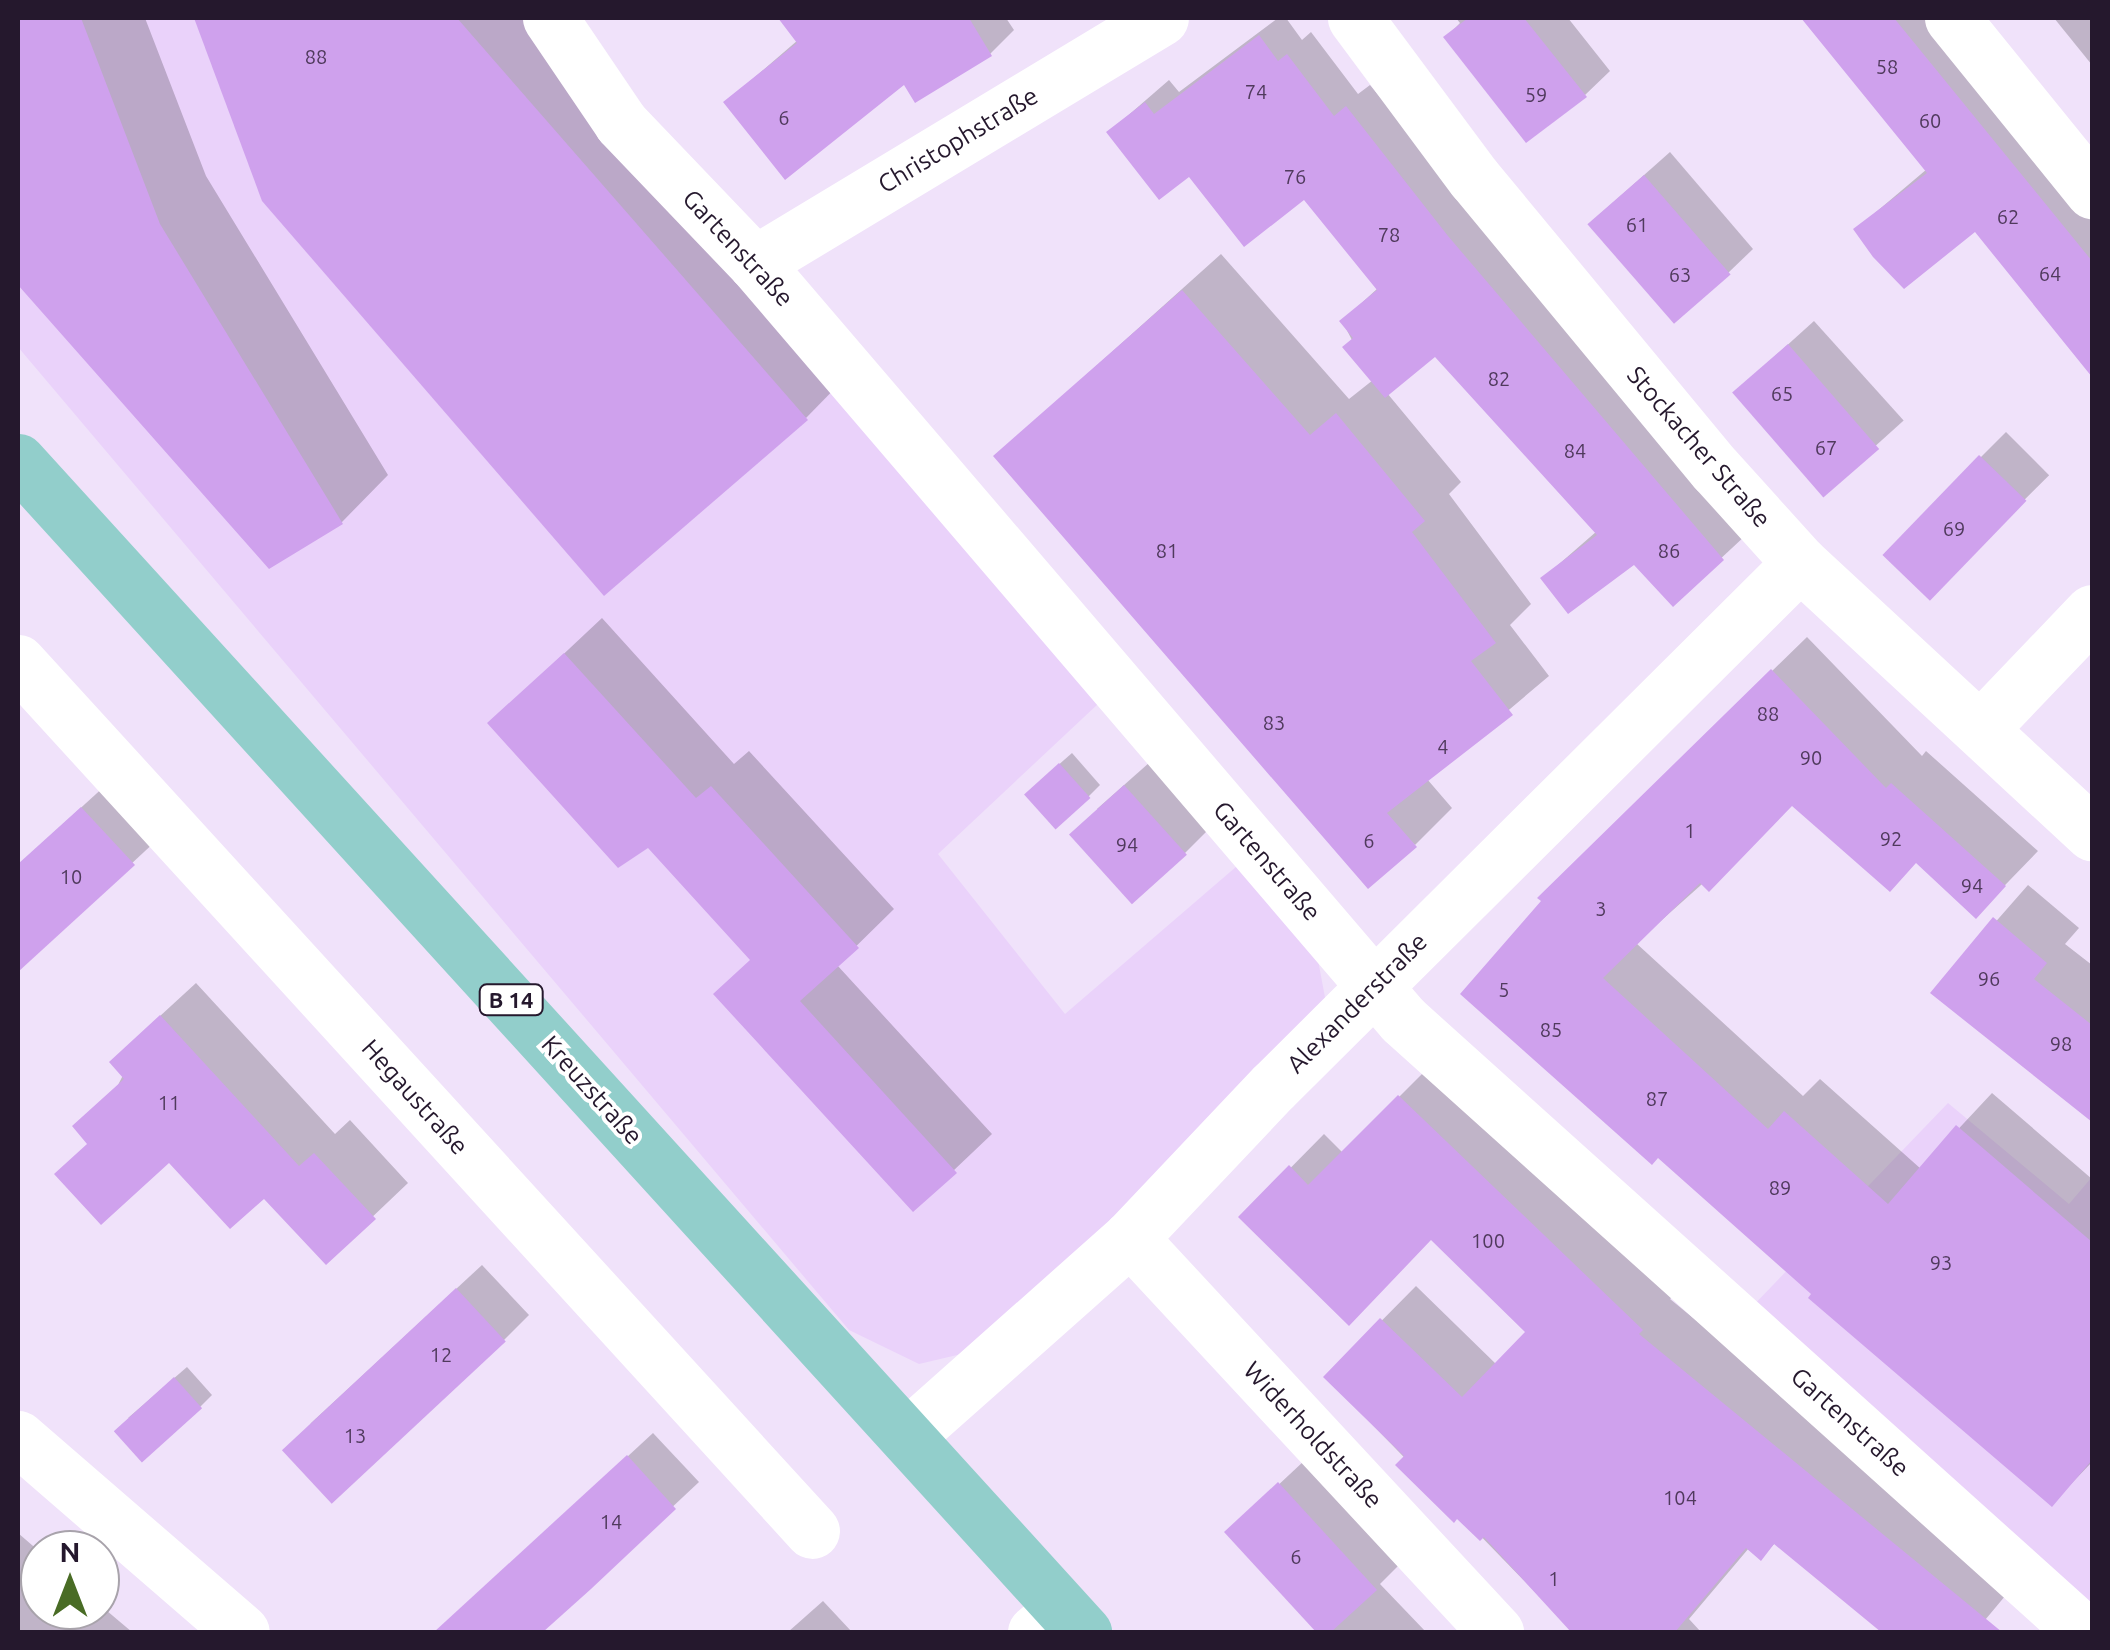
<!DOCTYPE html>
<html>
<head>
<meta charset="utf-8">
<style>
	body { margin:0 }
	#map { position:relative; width:2110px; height:1650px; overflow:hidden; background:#f0e2fa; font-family:Ubuntu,sans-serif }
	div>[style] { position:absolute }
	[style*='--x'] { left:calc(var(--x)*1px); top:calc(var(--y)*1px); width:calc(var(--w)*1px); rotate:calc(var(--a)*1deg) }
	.built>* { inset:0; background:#ead2fa }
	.shadow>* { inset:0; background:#0003; transform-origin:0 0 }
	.building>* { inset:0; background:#cfa1ed; transform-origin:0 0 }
	.minor>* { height:55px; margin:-27.5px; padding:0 27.5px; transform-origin:27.5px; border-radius:27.5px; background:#fff }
	.major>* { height:55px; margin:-27.5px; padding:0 27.5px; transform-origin:27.5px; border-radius:27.5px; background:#92cecb }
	span { translate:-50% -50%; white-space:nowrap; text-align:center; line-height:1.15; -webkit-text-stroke:8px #fff; paint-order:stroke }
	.number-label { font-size:20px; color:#503a5d }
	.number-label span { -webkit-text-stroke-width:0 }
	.shield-label span { padding:2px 8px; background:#fff; border:2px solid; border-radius:8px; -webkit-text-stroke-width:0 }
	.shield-label { font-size:22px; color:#25182d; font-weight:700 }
	.street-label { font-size:25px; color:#25182d }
	.frame { position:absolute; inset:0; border:20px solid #25182d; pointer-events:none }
	.north { position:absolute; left:20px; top:1530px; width:100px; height:100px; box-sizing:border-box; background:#fff; border:2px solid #a8a3ab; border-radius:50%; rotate:0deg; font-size:28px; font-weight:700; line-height:40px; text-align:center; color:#25182d }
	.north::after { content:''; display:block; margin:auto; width:35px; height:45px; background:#496c25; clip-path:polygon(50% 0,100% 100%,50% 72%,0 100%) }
</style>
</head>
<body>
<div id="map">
	<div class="built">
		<div style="clip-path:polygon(18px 18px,548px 18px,1115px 688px,938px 854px,1065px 1014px,1244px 860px,1318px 960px,1327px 1008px,991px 1347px,919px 1364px,849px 1330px,18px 347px)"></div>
		<div style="clip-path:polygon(1948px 1103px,2069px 1204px,2092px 1177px,2092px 1632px,1747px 1312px)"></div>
	</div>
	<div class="shadow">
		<div style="clip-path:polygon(18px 18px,145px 18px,206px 176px,388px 475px,342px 522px,270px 566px,18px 281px)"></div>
		<div style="clip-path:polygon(195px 18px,544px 18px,851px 372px,806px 418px,264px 200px)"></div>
		<div style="clip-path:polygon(781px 18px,1006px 18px,1014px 30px,990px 54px,905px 82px,726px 102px,798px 40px)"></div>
		<div style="clip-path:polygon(1278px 18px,1286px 18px,1302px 40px,1311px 32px,1358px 94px,1370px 85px,1746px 535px,1673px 603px,1635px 561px,1543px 578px,1597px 531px,1435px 353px,1387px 393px,1461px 482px,1449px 494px,1531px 604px,1510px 625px,1549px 676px,1427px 779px,1452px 808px,1415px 845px,996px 456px,1221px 254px,1349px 399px,1373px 380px,1342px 321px,1378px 288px,1304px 197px,1190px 174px,1109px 132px,1169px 80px,1179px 92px)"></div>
		<div style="clip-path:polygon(1456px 18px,1568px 18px,1610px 71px,1585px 95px,1446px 37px,1460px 23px)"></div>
		<div style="clip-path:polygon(1803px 18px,1937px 18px,2092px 208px,2092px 375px,1975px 229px,1856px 229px,1927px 169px)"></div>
		<div style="clip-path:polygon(2054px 18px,2092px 18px,2092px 65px)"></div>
		<div style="clip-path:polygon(1670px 152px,1753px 249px,1728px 273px,1590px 223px)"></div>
		<div style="left:1814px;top:321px;width:134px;height:106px;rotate:48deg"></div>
		<div style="left:2006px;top:432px;width:61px;height:171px;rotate:45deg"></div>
		<div style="clip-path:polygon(602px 618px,734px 764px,749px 751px,894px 909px,837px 965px,992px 1134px,913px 1209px,752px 958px,648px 845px,490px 723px)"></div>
		<div style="clip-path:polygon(1807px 637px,1922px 756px,1926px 751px,2038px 851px,1976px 915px,1918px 861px,1793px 803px,1636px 943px,1803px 1096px,1820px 1079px,1921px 1169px,1992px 1093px,2092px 1179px,2092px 1462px,2052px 1504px,1659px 1155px,1463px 994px,1574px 864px)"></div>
		<div style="clip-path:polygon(1072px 753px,1100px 785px,1088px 797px,1039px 782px)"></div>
		<div style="clip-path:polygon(1150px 762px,1209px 829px,1184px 854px,1097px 809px)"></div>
		<div style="clip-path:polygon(107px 784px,158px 839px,18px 969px,18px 865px)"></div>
		<div style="clip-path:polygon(2028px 885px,2079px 928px,2065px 944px,2092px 965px,2092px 1119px,1934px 992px)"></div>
		<div style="clip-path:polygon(196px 983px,335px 1134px,350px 1120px,408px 1183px,326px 1261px,265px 1195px,169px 1159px,89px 1142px,147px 1028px)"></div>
		<div style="clip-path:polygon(1433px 1063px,1675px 1295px,1670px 1299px,2016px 1583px,1975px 1632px,1885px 1632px,1776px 1542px,1761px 1558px,1749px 1548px,1689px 1619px,1701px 1632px,1574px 1632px,1326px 1377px,1416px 1286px,1497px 1365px,1528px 1332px,1432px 1237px,1242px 1217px,1324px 1134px,1343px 1153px)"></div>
		<div style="clip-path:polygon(482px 1265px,529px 1315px,504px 1340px,310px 1424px)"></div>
		<div style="clip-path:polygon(187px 1367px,212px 1395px,200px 1407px,128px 1418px)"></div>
		<div style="clip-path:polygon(653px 1433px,699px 1482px,539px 1632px,472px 1632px,456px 1615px)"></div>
		<div style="clip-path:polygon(1305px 1460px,1400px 1564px,1380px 1584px,1426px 1632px,1319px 1632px,1228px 1532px)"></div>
		<div style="clip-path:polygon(18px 1533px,40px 1552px,40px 1610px,100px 1610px,100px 1605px,132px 1632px,18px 1632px)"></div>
		<div style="clip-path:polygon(823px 1601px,852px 1632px,788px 1632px)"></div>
	</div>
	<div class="building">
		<div style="clip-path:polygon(18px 18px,81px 18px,160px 224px,343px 524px,269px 569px,18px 285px)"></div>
		<div style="clip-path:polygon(194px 18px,457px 18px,808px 420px,604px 596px,262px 201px)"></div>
		<div style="clip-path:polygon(778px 18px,969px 18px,992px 56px,915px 103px,904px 85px,785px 180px,723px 102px,797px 43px)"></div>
		<div style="clip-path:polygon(1468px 18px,1524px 18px,1587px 97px,1526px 143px,1443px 37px)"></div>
		<div style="clip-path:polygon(1801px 18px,1894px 18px,2092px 261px,2092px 377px,1975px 232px,1904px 289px,1873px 257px,1853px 229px,1927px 173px)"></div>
		<div style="clip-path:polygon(1259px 35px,1278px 61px,1287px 54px,1334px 116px,1346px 106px,1448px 236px,1724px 560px,1673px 607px,1634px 565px,1568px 614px,1540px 578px,1597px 535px,1435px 357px,1385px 398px,1342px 347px,1353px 338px,1339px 321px,1377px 290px,1304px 200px,1244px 247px,1189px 177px,1159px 200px,1106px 132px,1145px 102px,1154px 114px)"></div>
		<div style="left:1644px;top:175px;width:132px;height:75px;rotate:49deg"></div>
		<div style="clip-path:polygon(1182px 290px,1310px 435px,1336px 413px,1425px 521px,1412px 532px,1496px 643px,1471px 661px,1513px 715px,1387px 813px,1417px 847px,1368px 889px,993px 456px)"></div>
		<div style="left:1788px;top:344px;width:139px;height:74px;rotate:49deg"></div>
		<div style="left:1979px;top:455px;width:66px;height:139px;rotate:44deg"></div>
		<div style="clip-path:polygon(564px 653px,696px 798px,711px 786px,859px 948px,800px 1001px,957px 1173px,913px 1212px,713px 994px,750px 960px,648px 848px,618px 868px,487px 723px)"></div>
		<div style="clip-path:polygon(1771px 669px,1886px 788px,1891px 783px,2006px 886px,1976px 919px,1916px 863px,1890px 892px,1792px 806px,1709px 892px,1700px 883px,1603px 978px,1768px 1129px,1784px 1111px,1888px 1204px,1956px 1125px,2092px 1242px,2092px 1460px,2052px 1507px,1808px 1298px,1811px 1294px,1658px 1158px,1652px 1165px,1460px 994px,1541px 901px,1537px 898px)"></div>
		<div style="left:1059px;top:763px;width:47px;height:47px;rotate:48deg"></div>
		<div style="left:1124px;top:785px;width:94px;height:74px;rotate:48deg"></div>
		<div style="clip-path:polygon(81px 807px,135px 865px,18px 972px,18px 864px)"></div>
		<div style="clip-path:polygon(1993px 917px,2047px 963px,2034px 979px,2092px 1025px,2092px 1122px,1930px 993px)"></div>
		<div style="clip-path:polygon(160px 1015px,299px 1166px,314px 1153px,376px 1219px,326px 1265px,264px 1199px,230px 1229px,169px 1163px,101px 1225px,54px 1174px,87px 1144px,72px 1126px,124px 1079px,109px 1062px)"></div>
		<div style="clip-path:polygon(1398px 1095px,1643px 1330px,1639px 1334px,2002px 1632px,1881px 1632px,1774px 1544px,1761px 1561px,1746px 1548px,1675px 1632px,1571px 1632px,1484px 1537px,1480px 1541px,1457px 1519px,1454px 1523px,1395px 1465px,1404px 1456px,1323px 1377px,1380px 1318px,1462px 1397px,1525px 1332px,1431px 1240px,1349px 1326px,1238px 1217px,1289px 1165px,1308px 1185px)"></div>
		<div style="left:456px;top:1288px;width:73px;height:238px;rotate:47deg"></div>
		<div style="left:174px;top:1377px;width:42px;height:81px;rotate:48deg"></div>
		<div style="clip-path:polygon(627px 1455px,676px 1509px,591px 1589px,543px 1632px,434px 1632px)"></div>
		<div style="clip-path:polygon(1278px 1482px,1377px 1590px,1331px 1632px,1316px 1632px,1224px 1532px)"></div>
	</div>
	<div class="minor">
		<div style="--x:550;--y:18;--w:127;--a:55.9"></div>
		<div style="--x:621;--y:123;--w:194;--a:46.3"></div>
		<div style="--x:755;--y:263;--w:996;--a:49.44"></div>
		<div style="--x:1403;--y:1020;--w:900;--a:41.98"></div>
		<div style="--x:1355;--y:18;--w:199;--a:53.4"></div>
		<div style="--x:1474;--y:178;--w:378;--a:50.4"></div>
		<div style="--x:1715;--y:469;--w:127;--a:47.9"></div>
		<div style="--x:1800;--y:563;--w:398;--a:42.8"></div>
		<div style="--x:1952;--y:18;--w:223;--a:51"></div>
		<div style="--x:755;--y:263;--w:474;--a:-31.1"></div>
		<div style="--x:18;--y:662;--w:1177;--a:47.58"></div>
		<div style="--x:1982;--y:727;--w:159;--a:-46.3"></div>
		<div style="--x:1130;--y:1238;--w:538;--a:47.11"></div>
		<div style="--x:907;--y:1436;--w:298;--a:-41.6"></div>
		<div style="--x:1130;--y:1238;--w:208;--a:-46.6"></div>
		<div style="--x:1273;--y:1087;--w:743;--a:-44.84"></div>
		<div style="--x:18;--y:1438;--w:296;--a:40.9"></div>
		<div style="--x:1035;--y:1632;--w:35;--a:-40"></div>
	</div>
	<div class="major">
		<div style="--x:18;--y:461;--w:1584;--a:47.69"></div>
	</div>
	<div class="number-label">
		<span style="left:316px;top:56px">88</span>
		<span style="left:1887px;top:66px">58</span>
		<span style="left:1256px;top:91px">74</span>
		<span style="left:1536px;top:94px">59</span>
		<span style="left:784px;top:117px">6</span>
		<span style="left:1930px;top:120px">60</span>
		<span style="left:1295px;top:176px">76</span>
		<span style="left:2008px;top:216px">62</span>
		<span style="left:1637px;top:224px">61</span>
		<span style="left:1389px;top:234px">78</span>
		<span style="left:2050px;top:273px">64</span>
		<span style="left:1680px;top:274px">63</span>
		<span style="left:1499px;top:378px">82</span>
		<span style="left:1782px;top:393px">65</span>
		<span style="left:1826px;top:447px">67</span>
		<span style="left:1575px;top:450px">84</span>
		<span style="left:1954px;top:528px">69</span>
		<span style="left:1167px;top:550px">81</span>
		<span style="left:1669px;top:550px">86</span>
		<span style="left:1768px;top:713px">88</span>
		<span style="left:1274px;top:722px">83</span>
		<span style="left:1443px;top:746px">4</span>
		<span style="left:1811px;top:757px">90</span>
		<span style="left:1690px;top:830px">1</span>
		<span style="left:1891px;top:838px">92</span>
		<span style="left:1369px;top:840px">6</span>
		<span style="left:1127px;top:844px">94</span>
		<span style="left:71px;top:876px">10</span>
		<span style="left:1972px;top:885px">94</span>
		<span style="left:1601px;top:908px">3</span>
		<span style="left:1989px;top:978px">96</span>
		<span style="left:1504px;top:989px">5</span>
		<span style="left:1551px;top:1029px">85</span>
		<span style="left:2061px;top:1043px">98</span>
		<span style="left:1657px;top:1098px">87</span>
		<span style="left:169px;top:1102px">11</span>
		<span style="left:1780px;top:1187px">89</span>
		<span style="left:1488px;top:1240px">100</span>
		<span style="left:1941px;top:1262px">93</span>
		<span style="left:441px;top:1354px">12</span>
		<span style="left:355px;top:1435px">13</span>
		<span style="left:1680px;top:1497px">104</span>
		<span style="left:611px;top:1521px">14</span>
		<span style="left:1296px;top:1556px">6</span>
		<span style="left:1554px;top:1578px">1</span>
	</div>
	<div class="shield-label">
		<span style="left:511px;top:1000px">B 14</span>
	</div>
	<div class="street-label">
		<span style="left:958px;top:140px;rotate:-31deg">Christophstraße</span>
		<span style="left:738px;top:248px;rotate:47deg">Gartenstraße</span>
		<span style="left:1699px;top:447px;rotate:49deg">Stockacher Straße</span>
		<span style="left:1267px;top:861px;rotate:49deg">Gartenstraße</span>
		<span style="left:1357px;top:1003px;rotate:-45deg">Alexanderstraße</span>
		<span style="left:592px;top:1090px;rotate:48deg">Kreuzstraße</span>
		<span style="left:415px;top:1097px;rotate:48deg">Hegaustraße</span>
		<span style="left:1850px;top:1422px;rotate:42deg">Gartenstraße</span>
		<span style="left:1313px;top:1435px;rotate:47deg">Widerholdstraße</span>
	</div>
	<div class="frame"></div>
	<div class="north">N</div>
</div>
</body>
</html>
